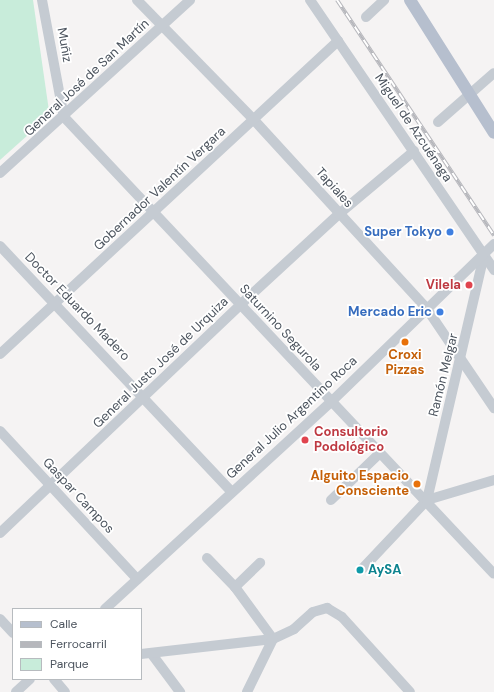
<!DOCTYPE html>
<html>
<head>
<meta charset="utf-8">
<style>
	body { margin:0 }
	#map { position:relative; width:494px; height:692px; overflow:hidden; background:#f5f3f3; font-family:"DM Sans",sans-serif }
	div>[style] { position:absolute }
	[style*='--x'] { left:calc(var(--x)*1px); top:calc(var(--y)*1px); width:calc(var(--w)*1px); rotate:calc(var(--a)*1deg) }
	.green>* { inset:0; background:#c8ecda }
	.minor>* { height:10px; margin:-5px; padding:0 5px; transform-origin:5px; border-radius:5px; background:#c5cbd2 }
	.major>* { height:12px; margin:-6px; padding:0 6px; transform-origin:6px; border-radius:6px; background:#b6bfce }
	.rail>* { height:4px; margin-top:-2px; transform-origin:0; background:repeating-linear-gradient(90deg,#fff 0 8px,#b6b7bc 0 16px); box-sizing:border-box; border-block:1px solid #b6b7bc }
	.dots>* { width:11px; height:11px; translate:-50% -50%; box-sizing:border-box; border:2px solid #fff; border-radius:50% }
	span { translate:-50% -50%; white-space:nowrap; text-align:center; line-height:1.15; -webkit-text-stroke:3.5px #fff; paint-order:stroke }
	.street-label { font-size:13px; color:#4c545e }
	.shop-label { font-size:13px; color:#366cbe; font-weight:700 }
	.right { translate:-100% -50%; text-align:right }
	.health-label { font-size:13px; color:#be3a42; font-weight:700 }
	.left { translate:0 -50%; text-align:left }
	.food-label { font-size:13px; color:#c56008; font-weight:700 }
	.culture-label { font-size:13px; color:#0d838f; font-weight:700 }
	.legend { position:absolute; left:12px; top:608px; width:130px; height:72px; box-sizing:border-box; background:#fff; border:1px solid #b7bbbf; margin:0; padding:5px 7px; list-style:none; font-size:12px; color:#4c545e }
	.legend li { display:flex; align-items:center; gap:8px; height:20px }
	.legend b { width:20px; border:1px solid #b7bbbf }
</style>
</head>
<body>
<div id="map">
	<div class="green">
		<div style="clip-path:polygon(0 0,33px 0,49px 111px,48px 117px,0 160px)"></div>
	</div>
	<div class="minor">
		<div style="--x:42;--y:0;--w:119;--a:79.4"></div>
		<div style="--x:64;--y:117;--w:627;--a:46.74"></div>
		<div style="--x:137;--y:0;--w:168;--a:45.7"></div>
		<div style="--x:254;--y:120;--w:256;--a:47.5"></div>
		<div style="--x:427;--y:309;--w:120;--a:55.9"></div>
		<div style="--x:310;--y:0;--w:327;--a:55.7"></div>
		<div style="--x:366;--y:17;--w:25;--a:-43"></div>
		<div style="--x:438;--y:122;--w:74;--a:-41.2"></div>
		<div style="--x:0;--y:173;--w:257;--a:-42.3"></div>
		<div style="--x:0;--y:246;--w:338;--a:46.7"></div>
		<div style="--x:0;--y:354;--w:461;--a:-42.8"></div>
		<div style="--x:0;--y:431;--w:202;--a:47.2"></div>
		<div style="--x:331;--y:500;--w:68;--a:-43.8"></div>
		<div style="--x:427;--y:500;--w:252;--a:-76.9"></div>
		<div style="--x:0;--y:533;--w:331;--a:-43.5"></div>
		<div style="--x:240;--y:305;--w:134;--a:-42.6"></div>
		<div style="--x:339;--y:214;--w:98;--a:-40"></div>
		<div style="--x:207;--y:558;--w:40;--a:46"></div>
		<div style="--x:235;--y:587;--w:64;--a:53.8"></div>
		<div style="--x:363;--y:568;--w:93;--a:-46.7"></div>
		<div style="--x:427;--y:500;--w:70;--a:-16.6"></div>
		<div style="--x:235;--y:587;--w:35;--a:-44"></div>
		<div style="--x:105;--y:609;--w:306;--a:-42.5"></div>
		<div style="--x:331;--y:402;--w:227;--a:-44.1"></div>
		<div style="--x:0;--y:619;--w:19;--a:47"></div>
		<div style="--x:151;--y:653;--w:49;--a:53.4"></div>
		<div style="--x:141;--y:654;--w:133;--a:-6.5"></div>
		<div style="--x:273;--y:639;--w:23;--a:-25"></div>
		<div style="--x:294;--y:629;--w:25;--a:-42"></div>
		<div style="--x:313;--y:612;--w:15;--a:-16"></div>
		<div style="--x:327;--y:608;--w:17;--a:31"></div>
		<div style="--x:342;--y:617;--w:101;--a:47.8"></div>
		<div style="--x:54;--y:679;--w:17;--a:50"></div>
		<div style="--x:16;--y:692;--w:19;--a:-43"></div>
		<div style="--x:247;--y:692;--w:59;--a:-63.9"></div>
	</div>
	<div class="major">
		<div style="--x:410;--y:0;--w:157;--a:57.7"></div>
	</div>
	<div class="rail">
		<div style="--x:337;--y:0;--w:283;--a:56.3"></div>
	</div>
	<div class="dots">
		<div style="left:450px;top:232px;background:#3f7fe0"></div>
		<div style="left:469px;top:285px;background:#e0444e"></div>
		<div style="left:440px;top:312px;background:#3f7fe0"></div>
		<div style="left:405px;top:342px;background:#e8710a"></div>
		<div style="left:305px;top:440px;background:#e0444e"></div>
		<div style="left:417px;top:484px;background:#e8710a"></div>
		<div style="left:360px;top:570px;background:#0f9aa8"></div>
	</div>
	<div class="street-label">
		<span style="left:64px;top:45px;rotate:80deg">Muñiz</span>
		<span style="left:87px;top:78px;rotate:-43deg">General José de San Martín</span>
		<span style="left:413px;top:128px;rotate:56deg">Miguel de Azcuénaga</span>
		<span style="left:334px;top:188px;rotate:48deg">Tapiales</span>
		<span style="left:160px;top:189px;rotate:-43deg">Gobernador Valentín Vergara</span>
		<span style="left:77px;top:307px;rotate:46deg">Doctor Eduardo Madero</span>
		<span style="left:280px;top:328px;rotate:47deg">Saturnino Segurola</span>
		<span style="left:161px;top:363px;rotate:-44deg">General Justo José de Urquiza</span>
		<span style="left:444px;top:375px;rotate:-76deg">Ramón Melgar</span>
		<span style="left:292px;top:418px;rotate:-43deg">General Julio Argentino Roca</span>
		<span style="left:78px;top:496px;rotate:47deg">Gaspar Campos</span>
	</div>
	<div class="shop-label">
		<span class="right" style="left:442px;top:232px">Super Tokyo</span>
		<span class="right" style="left:432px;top:312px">Mercado Eric</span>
	</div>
	<div class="health-label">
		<span class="right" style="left:461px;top:285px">Vilela</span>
		<span class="left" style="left:314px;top:440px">Consultorio<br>Podológico</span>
	</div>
	<div class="food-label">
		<span style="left:405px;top:363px">Croxi<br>Pizzas</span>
		<span class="right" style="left:409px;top:484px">Alguito Espacio<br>Consciente</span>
	</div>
	<div class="culture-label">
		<span class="left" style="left:368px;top:570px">AySA</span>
	</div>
	<ul class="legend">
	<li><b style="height:5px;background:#b6bfce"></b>Calle</li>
	<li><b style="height:5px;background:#b6b7bc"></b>Ferrocarril</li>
	<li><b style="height:11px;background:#c8ecda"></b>Parque</li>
	</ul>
</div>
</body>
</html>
